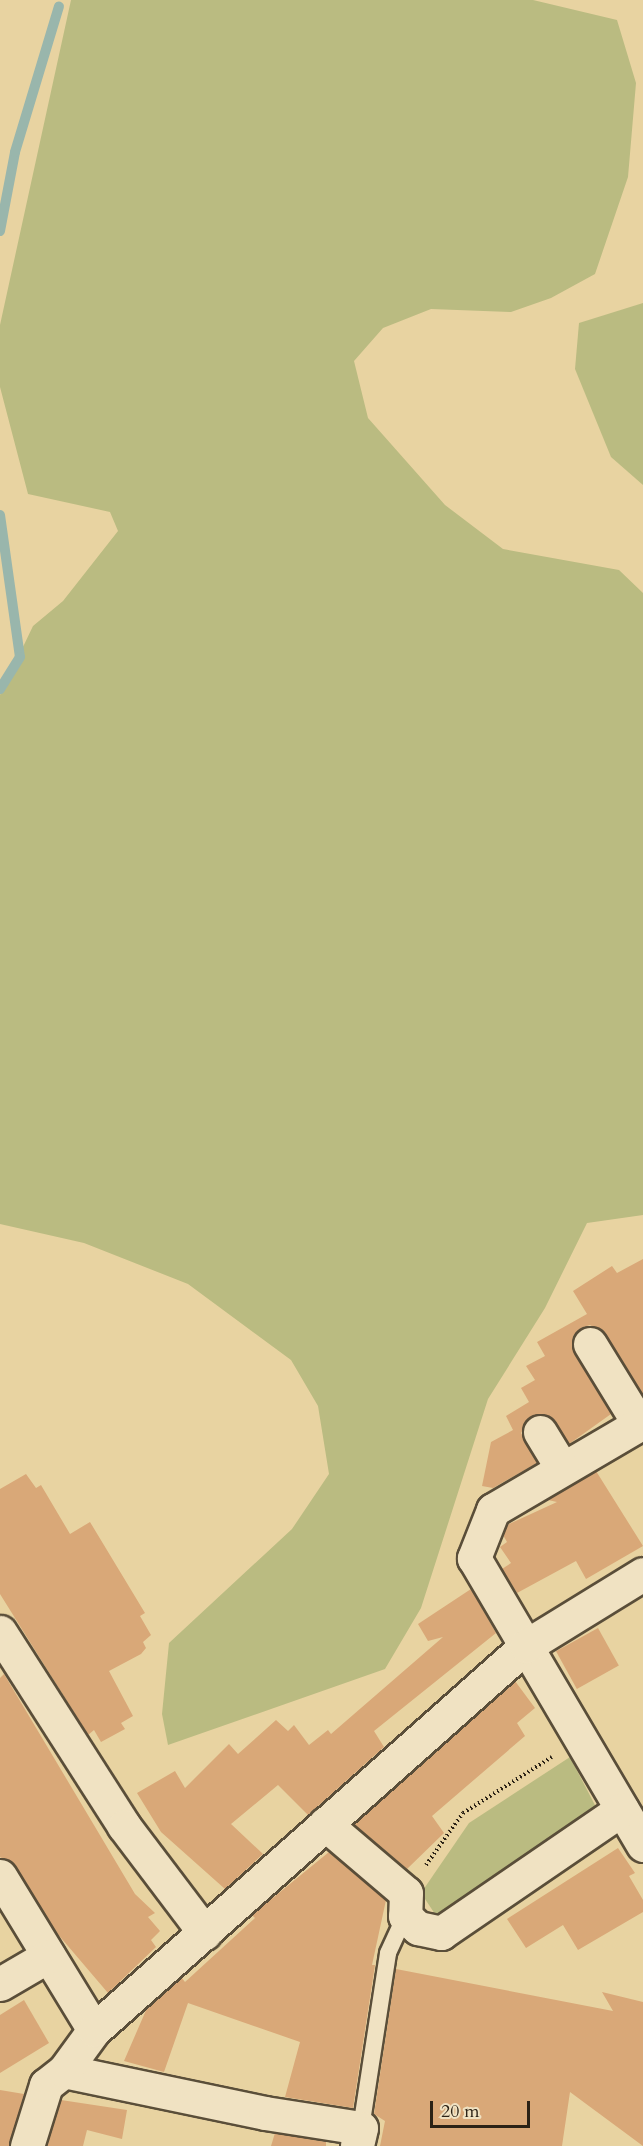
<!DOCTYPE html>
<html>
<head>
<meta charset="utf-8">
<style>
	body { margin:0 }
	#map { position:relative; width:643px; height:2146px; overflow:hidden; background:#e8d3a1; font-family:Cardo,serif }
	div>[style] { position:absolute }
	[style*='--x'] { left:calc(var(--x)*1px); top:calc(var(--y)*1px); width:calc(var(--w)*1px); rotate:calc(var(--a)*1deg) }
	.green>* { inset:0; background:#babb81 }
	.stream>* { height:10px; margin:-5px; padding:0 5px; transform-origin:5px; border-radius:5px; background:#99b6ac }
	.building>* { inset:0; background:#d9a878; transform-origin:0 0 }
	.path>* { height:4px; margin-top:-2px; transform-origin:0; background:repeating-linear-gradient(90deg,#2b2216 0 1.5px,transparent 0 4.5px) }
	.roads { filter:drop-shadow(2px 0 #5a4e39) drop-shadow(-2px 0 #5a4e39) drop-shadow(0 2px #5a4e39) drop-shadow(0 -2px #5a4e39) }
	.lane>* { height:16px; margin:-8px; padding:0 8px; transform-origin:8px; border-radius:8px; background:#f0e2c2 }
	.street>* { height:33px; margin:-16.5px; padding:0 16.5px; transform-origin:16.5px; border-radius:16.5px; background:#f0e2c2 }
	span { translate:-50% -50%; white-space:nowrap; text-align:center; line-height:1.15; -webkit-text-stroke:4.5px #f0e2c2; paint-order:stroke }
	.scale { position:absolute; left:430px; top:2101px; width:100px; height:27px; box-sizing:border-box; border:3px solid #2b2216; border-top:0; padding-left:8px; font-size:18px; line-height:21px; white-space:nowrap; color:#2b2216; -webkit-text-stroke:4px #f0e2c2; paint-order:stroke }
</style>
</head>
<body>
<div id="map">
	<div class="green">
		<div style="clip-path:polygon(71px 0,533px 0,617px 20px,636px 83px,628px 177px,595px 274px,551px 298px,511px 312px,431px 309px,383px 328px,354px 361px,368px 418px,445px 505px,503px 549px,619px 570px,643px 593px,643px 1215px,587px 1223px,545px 1308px,488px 1399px,421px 1608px,385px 1669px,168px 1745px,162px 1714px,169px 1643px,292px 1529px,329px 1474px,318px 1406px,291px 1360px,188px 1284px,84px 1243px,0 1224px,0 695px,33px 626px,63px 601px,118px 531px,110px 512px,28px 494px,0 387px,0 325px)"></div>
		<div style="clip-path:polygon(643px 303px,643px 485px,611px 457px,575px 369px,579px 323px)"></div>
		<div style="clip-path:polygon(570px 1757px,598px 1811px,439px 1920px,421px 1893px,469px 1823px)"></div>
	</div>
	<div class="stream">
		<div style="--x:0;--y:231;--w:80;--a:-79.2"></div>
		<div style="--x:15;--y:152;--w:152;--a:-73.2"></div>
		<div style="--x:0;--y:515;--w:143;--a:82"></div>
		<div style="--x:20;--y:657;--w:38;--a:122"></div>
	</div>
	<div class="building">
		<div style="clip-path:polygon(643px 1259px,643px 1395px,606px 1334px,590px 1325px,581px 1328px,573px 1336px,574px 1353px,611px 1414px,569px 1444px,549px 1416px,531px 1416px,521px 1433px,537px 1463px,493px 1488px,482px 1486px,491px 1442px,513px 1430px,506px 1416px,529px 1402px,521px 1388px,535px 1380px,526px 1366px,545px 1356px,537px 1342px,587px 1314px,573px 1291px,612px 1266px,617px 1273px)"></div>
		<div style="clip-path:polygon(596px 1471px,643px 1546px,586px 1579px,576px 1561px,517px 1593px,502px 1569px,511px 1563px,500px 1547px,507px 1542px,503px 1535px,507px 1525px,557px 1502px,548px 1500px)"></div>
		<div style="clip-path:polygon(26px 1474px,36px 1488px,41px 1485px,70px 1534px,90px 1522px,145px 1613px,140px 1616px,151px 1635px,143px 1642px,146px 1648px,141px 1654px,109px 1671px,133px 1716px,121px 1723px,125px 1729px,101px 1742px,94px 1730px,88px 1735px,0 1594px,0 1489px)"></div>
		<div style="clip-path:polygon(471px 1589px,496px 1633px,374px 1731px,384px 1747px,308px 1815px,278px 1785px,231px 1824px,263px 1854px,225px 1889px,161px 1832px,137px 1793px,175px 1771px,185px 1788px,229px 1744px,238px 1754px,276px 1720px,288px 1731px,294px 1725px,309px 1745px,328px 1730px,331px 1734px,443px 1637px,428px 1641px,418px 1624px)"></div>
		<div style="left:598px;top:1628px;width:43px;height:48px;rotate:61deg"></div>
		<div style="clip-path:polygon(4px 1674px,135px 1894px,155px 1913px,148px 1917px,160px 1931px,151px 1940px,156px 1947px,108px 1993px,56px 1932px,16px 1866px,0 1857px,0 1678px)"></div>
		<div style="clip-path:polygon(515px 1681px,535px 1708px,517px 1723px,525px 1736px,432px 1816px,444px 1833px,407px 1869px,354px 1824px)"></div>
		<div style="clip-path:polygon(618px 1848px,635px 1873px,629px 1876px,643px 1900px,643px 1912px,578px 1950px,563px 1925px,526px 1948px,507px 1919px)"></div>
		<div style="clip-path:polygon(329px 1852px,386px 1900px,372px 1965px,375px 1965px,353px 2108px,285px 2097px,300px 2042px,188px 2003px,164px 2072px,124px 2061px,147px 2008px,181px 1977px,185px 1982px,255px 1918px,252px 1915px)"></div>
		<div style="clip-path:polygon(396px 1969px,613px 2011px,602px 1992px,643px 2002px,643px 2146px,570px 2092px,562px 2146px,380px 2146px,385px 2121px,374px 2114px)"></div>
		<div style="clip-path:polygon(24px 2000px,49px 2043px,0 2073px,0 2015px)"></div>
		<div style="clip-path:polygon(0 2090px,24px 2094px,9px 2146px,0 2146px)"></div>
		<div style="clip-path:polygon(61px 2100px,127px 2110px,122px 2139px,87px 2130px,83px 2146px,47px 2146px)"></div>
		<div style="clip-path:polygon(275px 2133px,326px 2142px,326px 2146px,271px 2146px)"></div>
	</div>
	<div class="path">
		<div style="--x:426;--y:1865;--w:64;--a:-54.6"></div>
		<div style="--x:463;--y:1813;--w:105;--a:-32.2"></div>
	</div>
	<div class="roads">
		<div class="lane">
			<div style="--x:361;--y:2128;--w:177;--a:-81.2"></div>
			<div style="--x:388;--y:1953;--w:41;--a:-65.3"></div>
		</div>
		<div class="street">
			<div style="--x:590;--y:1344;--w:94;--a:58.5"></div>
			<div style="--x:643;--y:1422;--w:174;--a:149.6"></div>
			<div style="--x:493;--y:1510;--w:52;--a:111.6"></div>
			<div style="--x:474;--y:1558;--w:333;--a:59.5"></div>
			<div style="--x:540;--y:1432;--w:42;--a:58.6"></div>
			<div style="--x:0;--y:1632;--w:230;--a:57.4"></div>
			<div style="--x:124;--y:1826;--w:134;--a:52.9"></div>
			<div style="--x:325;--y:1824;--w:106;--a:40.4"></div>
			<div style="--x:406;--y:1893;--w:23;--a:92"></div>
			<div style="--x:405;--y:1916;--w:18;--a:43"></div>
			<div style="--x:418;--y:1928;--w:24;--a:12"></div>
			<div style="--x:441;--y:1933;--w:219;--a:-34.4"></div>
			<div style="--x:0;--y:1876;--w:180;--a:58.6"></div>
			<div style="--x:0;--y:1984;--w:56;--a:-30.3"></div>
			<div style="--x:64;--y:2071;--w:205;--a:11.8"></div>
			<div style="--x:265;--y:2113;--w:97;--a:8.9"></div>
			<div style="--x:361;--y:2128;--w:18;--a:103"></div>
			<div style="--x:27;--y:2146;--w:64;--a:-72.7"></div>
			<div style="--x:46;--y:2085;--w:23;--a:-38"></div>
			<div style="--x:64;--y:2071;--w:51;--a:-53.8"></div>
			<div style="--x:94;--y:2030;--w:578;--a:-41.63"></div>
			<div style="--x:526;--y:1646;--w:137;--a:-31.6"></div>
		</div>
	</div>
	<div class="scale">20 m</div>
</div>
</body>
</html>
